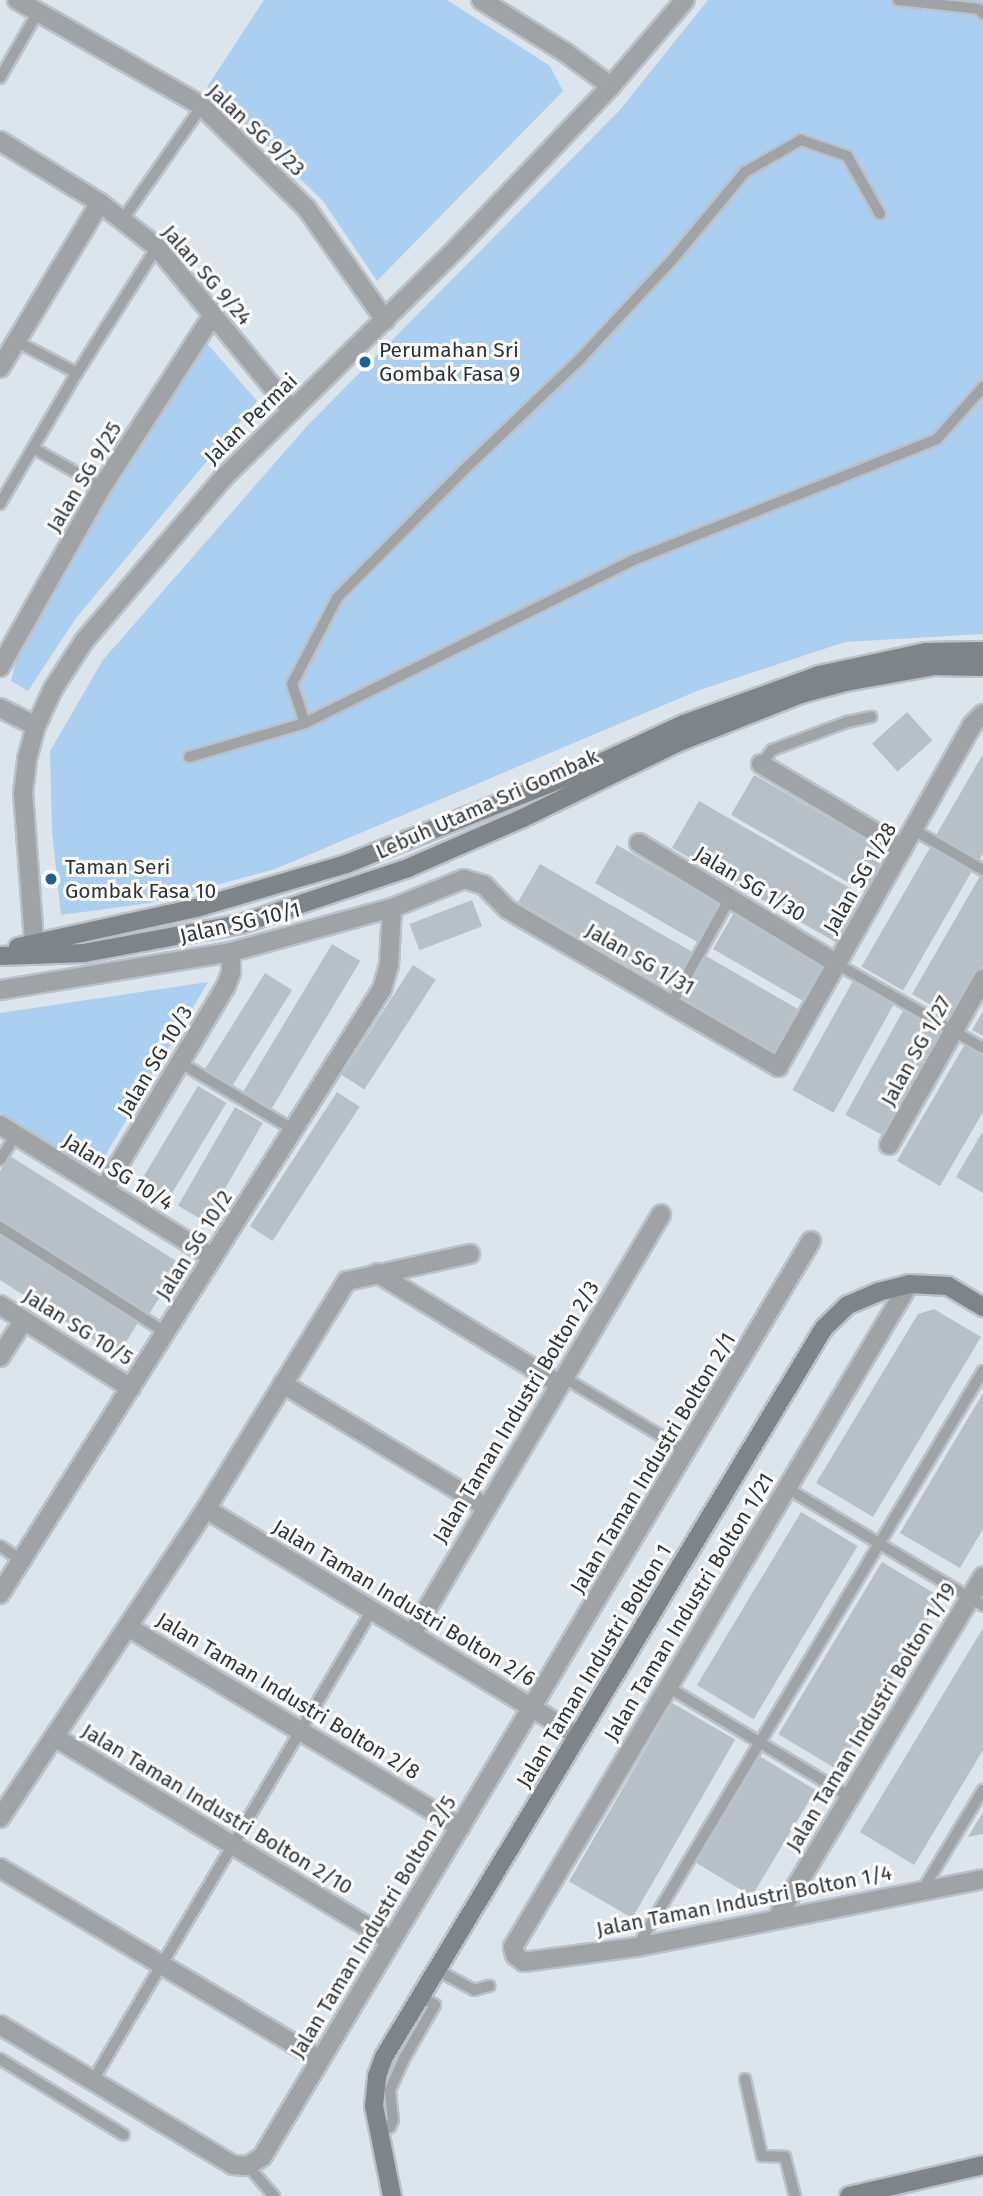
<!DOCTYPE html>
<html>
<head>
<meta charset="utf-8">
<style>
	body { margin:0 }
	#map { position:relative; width:983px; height:2196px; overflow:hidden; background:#dce4ec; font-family:"Fira Sans",sans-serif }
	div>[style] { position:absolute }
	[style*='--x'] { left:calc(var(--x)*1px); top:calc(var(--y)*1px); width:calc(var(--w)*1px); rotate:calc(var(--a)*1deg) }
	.green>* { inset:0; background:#aacff0 }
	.building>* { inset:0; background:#b8c0c7; transform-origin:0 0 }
	.roads { filter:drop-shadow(2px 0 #bac1c8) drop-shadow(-2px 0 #bac1c8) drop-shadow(0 2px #bac1c8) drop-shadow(0 -2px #bac1c8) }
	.lane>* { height:10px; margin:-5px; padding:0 5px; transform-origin:5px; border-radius:5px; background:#9fa3a6 }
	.street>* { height:18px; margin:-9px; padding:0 9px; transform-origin:9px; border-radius:9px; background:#9fa3a6 }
	.secondary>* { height:18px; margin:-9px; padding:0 9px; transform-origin:9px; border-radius:9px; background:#7e8488 }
	.dots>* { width:19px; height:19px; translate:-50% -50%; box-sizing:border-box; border:4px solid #fff; border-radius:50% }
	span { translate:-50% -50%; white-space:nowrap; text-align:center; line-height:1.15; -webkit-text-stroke:6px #fff; paint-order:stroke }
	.street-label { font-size:21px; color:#303336 }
	.poi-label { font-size:21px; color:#303336 }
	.left { translate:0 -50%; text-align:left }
</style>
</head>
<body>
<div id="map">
	<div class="green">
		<div style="clip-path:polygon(264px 0,447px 0,550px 66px,563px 91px,377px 281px,323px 201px,207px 87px)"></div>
		<div style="clip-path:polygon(708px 0,983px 0,983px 634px,845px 642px,697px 691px,275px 869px,150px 903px,61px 915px,52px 831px,50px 751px,103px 660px,307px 426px,619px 111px)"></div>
		<div style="clip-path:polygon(204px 340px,257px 401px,76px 618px,28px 691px,11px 681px,21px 641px,137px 440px)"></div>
		<div style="clip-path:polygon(208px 982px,96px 1171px,0 1113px,0 1013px)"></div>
	</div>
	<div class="building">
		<div style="left:907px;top:712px;width:38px;height:47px;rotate:48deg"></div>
		<div style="clip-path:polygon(983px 754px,983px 853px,978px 862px,935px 837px)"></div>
		<div style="left:754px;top:775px;width:157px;height:46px;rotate:30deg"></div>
		<div style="left:699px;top:801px;width:193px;height:54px;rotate:30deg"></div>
		<div style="left:617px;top:845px;width:120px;height:44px;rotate:30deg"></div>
		<div style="left:931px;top:846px;width:48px;height:139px;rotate:30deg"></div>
		<div style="left:540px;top:864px;width:178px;height:44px;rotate:30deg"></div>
		<div style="clip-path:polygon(980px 876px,983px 878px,983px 966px,953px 1018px,912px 994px)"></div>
		<div style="left:472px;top:900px;width:28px;height:67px;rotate:69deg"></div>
		<div style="left:735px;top:911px;width:104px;height:44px;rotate:30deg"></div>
		<div style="left:332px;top:944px;width:33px;height:172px;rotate:31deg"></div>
		<div style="left:706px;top:956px;width:108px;height:49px;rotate:30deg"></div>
		<div style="left:413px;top:965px;width:27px;height:131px;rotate:33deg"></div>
		<div style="left:265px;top:973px;width:32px;height:115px;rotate:32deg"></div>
		<div style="left:854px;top:979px;width:47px;height:127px;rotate:29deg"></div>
		<div style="left:904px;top:1009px;width:47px;height:121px;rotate:29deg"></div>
		<div style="clip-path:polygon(983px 1011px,983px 1036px,972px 1030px)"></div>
		<div style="clip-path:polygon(965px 1044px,983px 1055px,983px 1112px,940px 1186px,897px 1161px)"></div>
		<div style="left:198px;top:1086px;width:33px;height:115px;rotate:31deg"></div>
		<div style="left:337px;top:1092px;width:27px;height:160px;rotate:33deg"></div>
		<div style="left:235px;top:1107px;width:32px;height:114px;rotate:30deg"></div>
		<div style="clip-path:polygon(983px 1131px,983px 1193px,956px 1177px)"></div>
		<div style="clip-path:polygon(10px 1156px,181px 1264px,149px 1314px,0 1220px,0 1171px)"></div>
		<div style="clip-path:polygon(0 1234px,139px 1321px,118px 1355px,0 1280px)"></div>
		<div style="clip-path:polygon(934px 1309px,981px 1337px,873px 1517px,816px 1483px,918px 1314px)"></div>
		<div style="clip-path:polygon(983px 1393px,983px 1529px,960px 1568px,900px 1533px)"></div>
		<div style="left:801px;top:1512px;width:66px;height:202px;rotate:31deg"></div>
		<div style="left:882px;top:1562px;width:69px;height:201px;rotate:31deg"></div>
		<div style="clip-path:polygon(983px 1628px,983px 1750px,914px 1865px,860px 1832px)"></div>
		<div style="left:672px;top:1703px;width:73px;height:206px;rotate:30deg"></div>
		<div style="left:759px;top:1756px;width:66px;height:124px;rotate:31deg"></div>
		<div style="clip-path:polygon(983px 1812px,983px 1834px,968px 1837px)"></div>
	</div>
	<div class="roads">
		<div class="lane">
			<div style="--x:898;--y:0;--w:81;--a:6.3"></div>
			<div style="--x:979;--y:9;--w:6;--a:51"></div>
			<div style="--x:0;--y:78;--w:76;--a:-60.1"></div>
			<div style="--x:880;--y:214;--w:67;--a:-119.6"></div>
			<div style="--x:847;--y:156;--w:49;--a:-160.8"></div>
			<div style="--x:801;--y:140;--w:64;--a:150.3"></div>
			<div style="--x:745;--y:172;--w:116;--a:129.7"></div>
			<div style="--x:671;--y:261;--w:134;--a:132.9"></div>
			<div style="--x:580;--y:359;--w:162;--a:136.3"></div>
			<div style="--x:463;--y:471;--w:179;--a:134.8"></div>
			<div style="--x:337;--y:598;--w:97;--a:117.6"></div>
			<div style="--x:292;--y:684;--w:41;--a:71.6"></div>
			<div style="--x:305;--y:723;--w:369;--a:-26.4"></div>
			<div style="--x:636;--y:559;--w:324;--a:-21.7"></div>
			<div style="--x:937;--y:439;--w:69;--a:-48.5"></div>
			<div style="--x:123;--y:219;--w:138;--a:-55"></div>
			<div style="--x:16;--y:341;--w:69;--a:27.7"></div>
			<div style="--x:33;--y:448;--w:79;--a:29.5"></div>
			<div style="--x:0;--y:504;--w:152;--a:-59.6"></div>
			<div style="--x:77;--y:373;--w:149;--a:-57.6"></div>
			<div style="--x:189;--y:757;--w:121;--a:-16.3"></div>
			<div style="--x:761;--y:764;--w:18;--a:-52"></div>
			<div style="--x:772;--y:750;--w:80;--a:-20.5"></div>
			<div style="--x:847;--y:722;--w:25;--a:-12"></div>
			<div style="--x:914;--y:830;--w:80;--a:30.1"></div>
			<div style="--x:837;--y:964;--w:168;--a:29.9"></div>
			<div style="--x:671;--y:1004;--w:121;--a:-60.9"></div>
			<div style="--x:181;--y:1063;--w:131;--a:30.7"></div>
			<div style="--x:0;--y:1160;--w:31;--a:-58"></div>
			<div style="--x:0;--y:1227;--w:196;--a:32.5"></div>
			<div style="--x:563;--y:1377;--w:144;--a:31"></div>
			<div style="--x:787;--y:1488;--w:229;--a:31"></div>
			<div style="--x:0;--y:1546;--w:25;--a:34"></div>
			<div style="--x:668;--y:1687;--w:213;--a:31.1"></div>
			<div style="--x:923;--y:1889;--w:116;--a:-58.8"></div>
			<div style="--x:637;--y:1947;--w:672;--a:-59.01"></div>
			<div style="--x:437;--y:1970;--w:42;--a:28.4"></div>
			<div style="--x:474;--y:1990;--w:16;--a:-15"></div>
			<div style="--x:0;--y:2059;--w:145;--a:31.5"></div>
			<div style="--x:745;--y:2079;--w:79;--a:77.6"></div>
			<div style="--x:762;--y:2156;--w:23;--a:2"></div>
			<div style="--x:785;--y:2157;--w:40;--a:75.6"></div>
			<div style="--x:92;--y:2082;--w:549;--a:-59.32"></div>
			<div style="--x:379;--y:2132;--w:12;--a:-24"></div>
			<div style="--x:390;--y:2127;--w:8;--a:-67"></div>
			<div style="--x:393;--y:2120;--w:30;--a:-96"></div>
			<div style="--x:390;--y:2090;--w:36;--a:-66"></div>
			<div style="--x:405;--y:2057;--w:60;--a:-60"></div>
			<div style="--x:435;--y:2005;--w:17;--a:-147"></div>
			<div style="--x:248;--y:2166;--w:40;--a:49"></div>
		</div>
		<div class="street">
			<div style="--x:17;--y:0;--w:213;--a:29.8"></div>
			<div style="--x:202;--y:106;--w:147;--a:44.4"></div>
			<div style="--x:307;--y:209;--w:136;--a:54.9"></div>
			<div style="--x:481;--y:0;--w:100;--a:31.9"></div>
			<div style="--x:566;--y:53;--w:56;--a:36.3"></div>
			<div style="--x:0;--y:141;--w:118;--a:31.8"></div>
			<div style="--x:100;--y:203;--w:72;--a:37.7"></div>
			<div style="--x:157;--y:247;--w:212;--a:50.5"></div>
			<div style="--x:0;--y:368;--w:193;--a:-58.8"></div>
			<div style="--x:0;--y:667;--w:207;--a:-60.5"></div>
			<div style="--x:102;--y:487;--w:205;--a:-57.2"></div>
			<div style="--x:0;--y:708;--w:40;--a:26.6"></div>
			<div style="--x:761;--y:764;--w:165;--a:30.9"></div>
			<div style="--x:639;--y:843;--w:232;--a:31.4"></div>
			<div style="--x:35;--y:955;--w:162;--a:-94.2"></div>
			<div style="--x:23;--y:793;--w:34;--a:-83"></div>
			<div style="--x:27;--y:759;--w:34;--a:-75"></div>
			<div style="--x:36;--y:726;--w:41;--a:-65.3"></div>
			<div style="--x:53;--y:689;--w:57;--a:-57.1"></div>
			<div style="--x:84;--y:641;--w:214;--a:-49.5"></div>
			<div style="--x:223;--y:478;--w:327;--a:-44.5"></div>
			<div style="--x:456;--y:249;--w:225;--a:-46.4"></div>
			<div style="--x:611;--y:86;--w:113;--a:-49.3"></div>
			<div style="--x:0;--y:990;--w:234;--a:-9.3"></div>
			<div style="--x:231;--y:952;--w:167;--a:-15.3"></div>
			<div style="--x:392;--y:908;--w:78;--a:-21.9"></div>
			<div style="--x:464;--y:879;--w:21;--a:17"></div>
			<div style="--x:484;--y:885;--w:33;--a:46"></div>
			<div style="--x:507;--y:909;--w:314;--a:30.2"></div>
			<div style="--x:778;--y:1067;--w:393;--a:-60.4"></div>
			<div style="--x:972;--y:725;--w:16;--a:-45"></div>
			<div style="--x:0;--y:1125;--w:250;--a:31.9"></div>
			<div style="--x:889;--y:1145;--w:191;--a:-60.5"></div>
			<div style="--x:104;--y:1189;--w:237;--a:-59"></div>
			<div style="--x:226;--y:986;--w:15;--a:-70"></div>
			<div style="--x:231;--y:972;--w:20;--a:-90"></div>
			<div style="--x:377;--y:1273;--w:213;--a:31.4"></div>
			<div style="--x:909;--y:1284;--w:772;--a:120.85"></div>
			<div style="--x:513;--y:1947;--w:8;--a:76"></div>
			<div style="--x:515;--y:1955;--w:11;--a:38"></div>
			<div style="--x:524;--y:1962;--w:114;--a:-7.6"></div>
			<div style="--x:637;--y:1947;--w:353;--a:-11.1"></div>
			<div style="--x:0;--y:1305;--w:155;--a:32.4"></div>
			<div style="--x:0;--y:1357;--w:44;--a:-57"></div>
			<div style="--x:283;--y:1384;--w:237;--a:31.2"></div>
			<div style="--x:206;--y:1509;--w:436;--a:31.4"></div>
			<div style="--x:0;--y:1594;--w:716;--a:-57.73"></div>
			<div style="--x:382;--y:989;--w:25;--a:-74"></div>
			<div style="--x:389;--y:965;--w:57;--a:-87"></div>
			<div style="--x:128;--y:1627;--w:388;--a:31.1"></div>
			<div style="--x:412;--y:1634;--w:488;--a:-59.3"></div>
			<div style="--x:56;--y:1738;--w:392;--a:31.2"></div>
			<div style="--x:0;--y:1818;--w:371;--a:-56.3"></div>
			<div style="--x:206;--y:1509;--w:268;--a:-58.3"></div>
			<div style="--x:347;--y:1281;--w:126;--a:-12.4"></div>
			<div style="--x:0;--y:1868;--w:372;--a:30.9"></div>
			<div style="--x:777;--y:1918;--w:399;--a:-58.9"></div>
			<div style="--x:0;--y:2025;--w:272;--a:31"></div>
			<div style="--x:233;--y:2165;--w:15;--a:4"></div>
			<div style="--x:248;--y:2166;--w:17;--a:-33"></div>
			<div style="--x:262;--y:2157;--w:1068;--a:-59.06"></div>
		</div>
		<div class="secondary">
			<div style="--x:18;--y:947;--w:182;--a:-12.4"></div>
			<div style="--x:196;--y:908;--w:156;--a:-16.3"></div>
			<div style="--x:346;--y:864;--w:264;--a:-21.5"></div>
			<div style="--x:592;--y:767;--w:102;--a:-25.1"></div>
			<div style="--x:684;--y:724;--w:144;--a:-19.9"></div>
			<div style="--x:819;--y:675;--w:109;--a:-12.1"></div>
			<div style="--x:926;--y:652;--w:57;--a:-1"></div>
			<div style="--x:0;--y:956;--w:84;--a:-2"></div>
			<div style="--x:84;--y:953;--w:160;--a:-10.5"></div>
			<div style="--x:241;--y:924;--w:176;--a:-18.5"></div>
			<div style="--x:408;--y:868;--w:125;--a:-23.5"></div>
			<div style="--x:523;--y:818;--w:171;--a:-26"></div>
			<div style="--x:677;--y:743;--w:133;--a:-21.6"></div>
			<div style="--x:801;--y:694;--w:47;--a:-14.9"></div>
			<div style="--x:846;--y:682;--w:89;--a:-10.3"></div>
			<div style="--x:934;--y:666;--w:49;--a:1.2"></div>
			<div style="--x:392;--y:2196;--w:92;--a:-101.3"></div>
			<div style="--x:374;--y:2106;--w:30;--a:-84"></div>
			<div style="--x:377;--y:2076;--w:20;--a:-70"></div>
			<div style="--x:384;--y:2057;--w:851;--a:-58.89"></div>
			<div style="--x:824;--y:1328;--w:33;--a:-44"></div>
			<div style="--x:848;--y:1305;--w:33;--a:-23"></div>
			<div style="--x:878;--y:1292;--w:32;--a:-14"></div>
			<div style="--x:909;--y:1284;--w:39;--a:3"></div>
			<div style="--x:948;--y:1286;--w:41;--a:31"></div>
			<div style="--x:849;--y:2196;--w:138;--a:-13"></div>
		</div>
	</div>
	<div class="dots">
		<div style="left:365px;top:362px;background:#1c6196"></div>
		<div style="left:51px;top:879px;background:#1c6196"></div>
	</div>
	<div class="street-label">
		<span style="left:256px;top:130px;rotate:43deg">Jalan SG 9/23</span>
		<span style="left:207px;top:275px;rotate:49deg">Jalan SG 9/24</span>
		<span style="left:251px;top:419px;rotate:-44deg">Jalan Permai</span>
		<span style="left:84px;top:477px;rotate:-59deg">Jalan SG 9/25</span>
		<span style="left:487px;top:804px;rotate:-24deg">Lebuh Utama Sri Gombak</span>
		<span style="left:860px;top:878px;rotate:-60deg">Jalan SG 1/28</span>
		<span style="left:750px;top:884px;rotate:31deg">Jalan SG 1/30</span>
		<span style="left:240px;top:923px;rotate:-13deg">Jalan SG 10/1</span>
		<span style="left:640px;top:959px;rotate:30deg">Jalan SG 1/31</span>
		<span style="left:916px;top:1051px;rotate:-61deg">Jalan SG 1/27</span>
		<span style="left:155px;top:1061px;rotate:-59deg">Jalan SG 10/3</span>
		<span style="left:118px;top:1172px;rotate:32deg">Jalan SG 10/4</span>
		<span style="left:194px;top:1245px;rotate:-58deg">Jalan SG 10/2</span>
		<span style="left:78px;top:1327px;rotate:32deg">Jalan SG 10/5</span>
		<span style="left:516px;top:1412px;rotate:-59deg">Jalan Taman Industri Bolton 2/3</span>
		<span style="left:653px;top:1463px;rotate:-59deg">Jalan Taman Industri Bolton 2/1</span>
		<span style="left:404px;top:1603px;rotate:31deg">Jalan Taman Industri Bolton 2/6</span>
		<span style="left:689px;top:1607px;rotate:-59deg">Jalan Taman Industri Bolton 1/21</span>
		<span style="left:594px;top:1666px;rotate:-59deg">Jalan Taman Industri Bolton 1</span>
		<span style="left:288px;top:1696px;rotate:31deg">Jalan Taman Industri Bolton 2/8</span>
		<span style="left:871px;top:1717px;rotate:-59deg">Jalan Taman Industri Bolton 1/19</span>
		<span style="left:217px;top:1809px;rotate:31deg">Jalan Taman Industri Bolton 2/10</span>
		<span style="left:744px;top:1901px;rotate:-11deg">Jalan Taman Industri Bolton 1/4</span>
		<span style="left:373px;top:1927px;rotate:-59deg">Jalan Taman Industri Bolton 2/5</span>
	</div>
	<div class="poi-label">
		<span class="left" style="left:379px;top:362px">Perumahan Sri<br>Gombak Fasa 9</span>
		<span class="left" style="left:65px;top:879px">Taman Seri<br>Gombak Fasa 10</span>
	</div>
</div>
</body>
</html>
